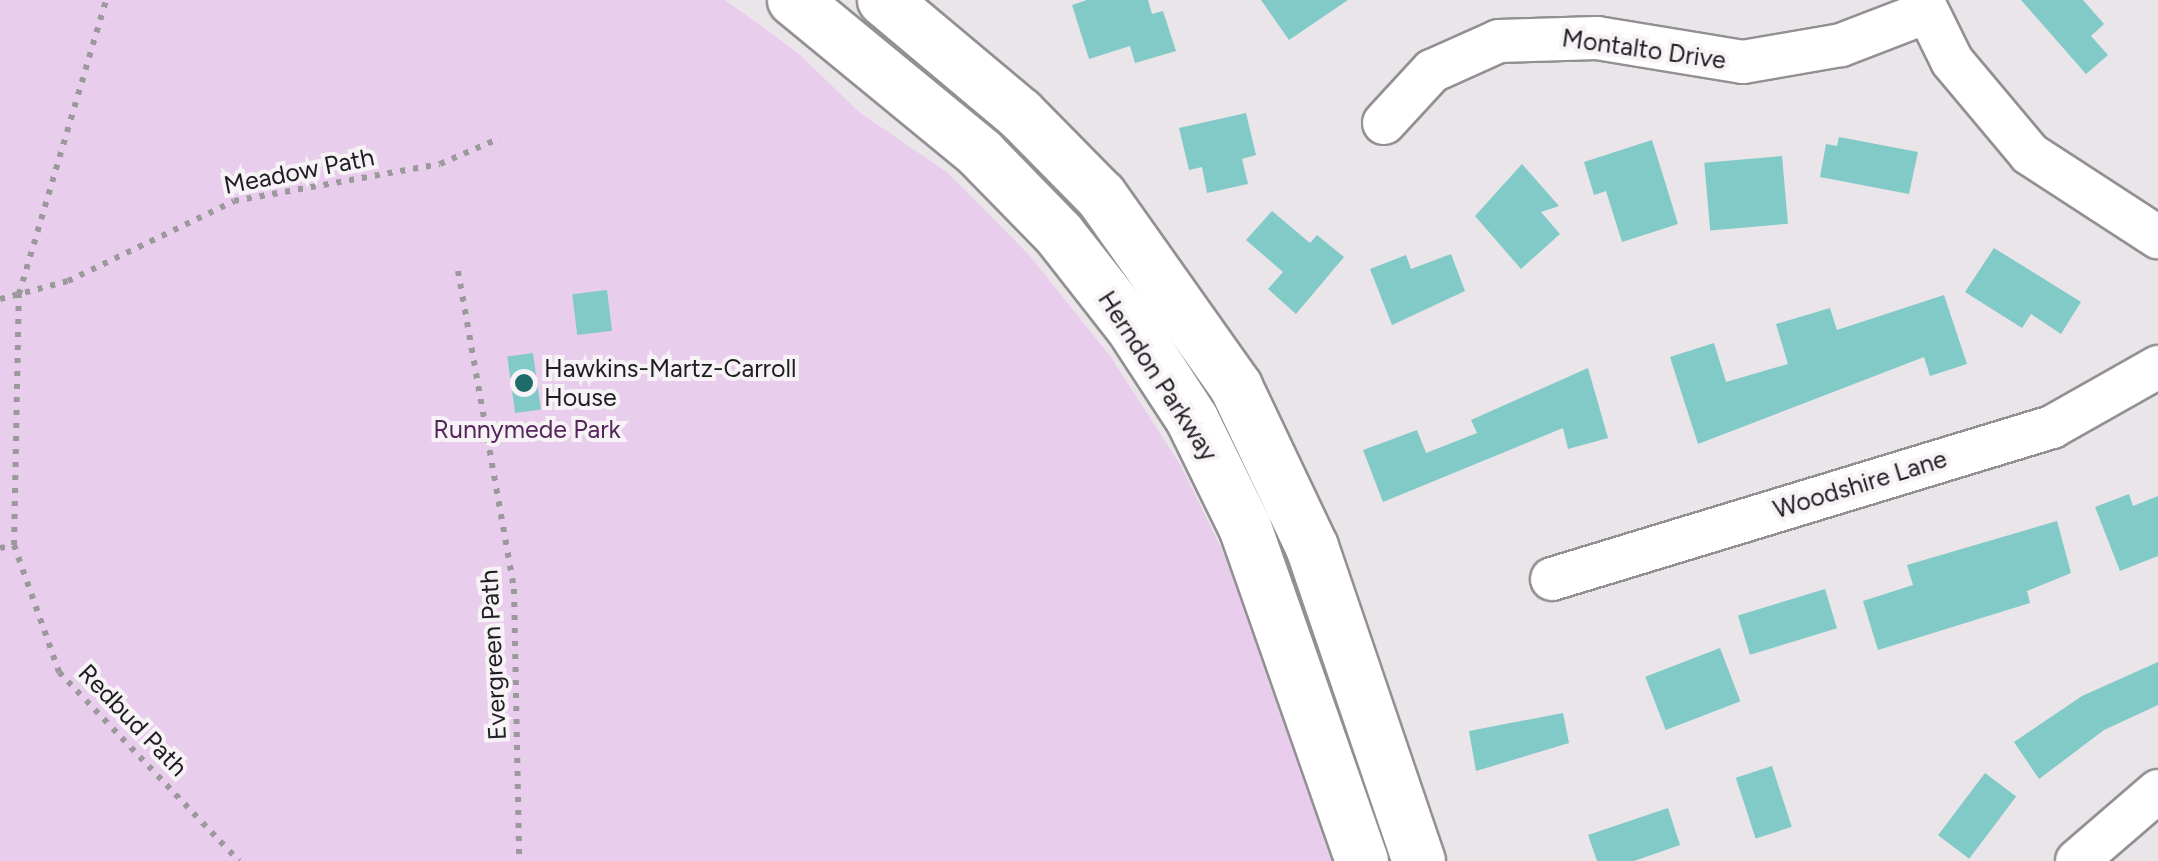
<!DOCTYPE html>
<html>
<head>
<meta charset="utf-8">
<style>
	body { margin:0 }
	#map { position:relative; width:2158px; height:861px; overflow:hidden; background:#e9e5e9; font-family:Figtree,sans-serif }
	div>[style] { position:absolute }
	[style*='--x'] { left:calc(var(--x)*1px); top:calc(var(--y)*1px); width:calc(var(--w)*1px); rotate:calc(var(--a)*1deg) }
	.green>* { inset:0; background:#e8ceec }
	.building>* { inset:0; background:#81cac8; transform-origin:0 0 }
	.path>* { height:6px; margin-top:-3px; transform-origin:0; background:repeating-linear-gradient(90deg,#9c999c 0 5px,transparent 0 13px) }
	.roads { filter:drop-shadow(2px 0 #939094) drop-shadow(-2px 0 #939094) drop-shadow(0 2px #939094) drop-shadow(0 -2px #939094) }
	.minor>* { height:42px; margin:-21px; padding:0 21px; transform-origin:21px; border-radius:21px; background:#fff }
	.major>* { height:52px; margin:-26px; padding:0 26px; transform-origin:26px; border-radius:26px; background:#fff }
	.dots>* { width:28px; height:28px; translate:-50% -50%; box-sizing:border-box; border:5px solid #f6f2f6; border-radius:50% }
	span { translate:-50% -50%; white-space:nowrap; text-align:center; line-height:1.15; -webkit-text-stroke:8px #f6f2f6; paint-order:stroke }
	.street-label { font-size:25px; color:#1e1d1f }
	.poi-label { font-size:25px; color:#1e1d1f }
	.left { translate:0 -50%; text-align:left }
	.park-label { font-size:25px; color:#54265c }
</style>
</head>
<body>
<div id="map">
	<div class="green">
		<div style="clip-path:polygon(0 0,725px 0,798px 53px,859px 112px,948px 173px,1029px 255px,1110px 356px,1181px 466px,1238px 582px,1332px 861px,0 861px)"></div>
	</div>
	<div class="building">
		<div style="clip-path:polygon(1087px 0,1148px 0,1152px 14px,1163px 11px,1176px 51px,1135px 63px,1130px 46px,1089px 59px,1072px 5px)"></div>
		<div style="clip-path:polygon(1261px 0,1348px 0,1289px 40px)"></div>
		<div style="clip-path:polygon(2021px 0,2083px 0,2104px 24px,2091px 36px,2108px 55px,2086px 74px)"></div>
		<div style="clip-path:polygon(1246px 113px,1256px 155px,1242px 159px,1248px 184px,1207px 193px,1202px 167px,1189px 170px,1179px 128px)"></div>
		<div style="clip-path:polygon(1839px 137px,1918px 152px,1909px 194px,1820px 177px,1826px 144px,1837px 146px)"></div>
		<div style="clip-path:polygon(1652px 140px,1678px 224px,1622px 242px,1606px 191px,1594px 195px,1584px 162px)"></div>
		<div style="left:1782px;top:156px;width:68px;height:78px;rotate:85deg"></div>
		<div style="clip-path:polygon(1522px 164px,1559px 206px,1541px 212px,1560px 234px,1521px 269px,1475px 216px)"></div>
		<div style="clip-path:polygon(1272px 211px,1310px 243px,1317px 235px,1344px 257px,1296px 314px,1268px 289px,1283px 272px,1246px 240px)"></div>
		<div style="clip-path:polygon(1994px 248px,2081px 302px,2061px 334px,2031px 314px,2022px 328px,1965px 292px)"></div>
		<div style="clip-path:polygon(1451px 254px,1465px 291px,1392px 325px,1370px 269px,1406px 255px,1411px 269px)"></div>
		<div style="left:607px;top:290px;width:41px;height:35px;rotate:83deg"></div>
		<div style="clip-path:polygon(1944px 295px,1967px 364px,1930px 376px,1924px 357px,1698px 444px,1670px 357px,1714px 343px,1726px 382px,1788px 364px,1776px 324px,1830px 308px,1837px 330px)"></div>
		<div style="left:533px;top:353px;width:57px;height:26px;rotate:82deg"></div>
		<div style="clip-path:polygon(1588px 368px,1608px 438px,1568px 449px,1563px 428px,1383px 502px,1363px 450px,1417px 430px,1426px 453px,1477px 433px,1471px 420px)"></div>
		<div style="clip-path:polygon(2129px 494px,2133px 506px,2158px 496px,2158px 556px,2120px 571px,2095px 507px)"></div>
		<div style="clip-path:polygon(2057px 521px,2071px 573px,2027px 591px,2030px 603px,1878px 650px,1863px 601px,1913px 585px,1907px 565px)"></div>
		<div style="left:1825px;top:589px;width:41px;height:91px;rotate:73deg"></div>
		<div style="left:1720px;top:648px;width:57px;height:80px;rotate:69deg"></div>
		<div style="clip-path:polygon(2158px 662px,2158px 705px,2104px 730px,2039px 779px,2014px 742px,2082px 696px)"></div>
		<div style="clip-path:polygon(1563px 713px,1569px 743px,1476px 771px,1469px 731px)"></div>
		<div style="left:1772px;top:766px;width:64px;height:38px;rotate:72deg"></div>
		<div style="left:1985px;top:773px;width:39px;height:78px;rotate:37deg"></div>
		<div style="clip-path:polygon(1668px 808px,1680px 845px,1634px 861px,1597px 861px,1588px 835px)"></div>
	</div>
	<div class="path">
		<div style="--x:458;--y:271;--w:323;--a:80"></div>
		<div style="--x:514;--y:589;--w:272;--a:88.9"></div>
		<div style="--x:0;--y:299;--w:70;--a:-14.8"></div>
		<div style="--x:68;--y:281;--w:184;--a:-25.7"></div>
		<div style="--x:234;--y:201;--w:209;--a:-10.2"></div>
		<div style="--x:440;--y:164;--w:65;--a:-23.4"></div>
		<div style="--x:14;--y:545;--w:251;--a:-88.9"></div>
		<div style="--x:19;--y:294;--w:307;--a:-73.5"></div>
		<div style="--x:0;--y:548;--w:14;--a:-12"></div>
		<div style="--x:14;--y:545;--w:135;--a:70.5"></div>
		<div style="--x:59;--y:672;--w:261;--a:46.4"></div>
	</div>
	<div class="roads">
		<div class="minor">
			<div style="--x:1922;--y:0;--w:68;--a:63.8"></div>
			<div style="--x:1952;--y:61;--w:121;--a:50"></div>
			<div style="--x:2030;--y:154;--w:153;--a:33"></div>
			<div style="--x:1384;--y:123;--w:71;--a:-47.3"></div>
			<div style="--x:1432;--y:71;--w:73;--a:-24.1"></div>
			<div style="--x:1499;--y:41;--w:98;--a:-1.8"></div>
			<div style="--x:1597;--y:38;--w:148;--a:9.3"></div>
			<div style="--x:1743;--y:62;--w:99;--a:-9.8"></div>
			<div style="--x:1841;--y:45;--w:92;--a:-21"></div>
			<div style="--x:1552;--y:579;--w:523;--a:-16.91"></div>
			<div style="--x:2052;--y:427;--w:122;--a:-29.5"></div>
			<div style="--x:2077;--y:861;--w:107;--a:-40.8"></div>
		</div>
		<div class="major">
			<div style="--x:794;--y:0;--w:241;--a:39.4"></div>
			<div style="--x:980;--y:153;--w:113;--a:45.7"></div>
			<div style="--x:1059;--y:234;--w:118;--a:51.9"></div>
			<div style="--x:1132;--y:327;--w:110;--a:56.9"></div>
			<div style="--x:1192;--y:419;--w:120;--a:63.9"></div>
			<div style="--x:1245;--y:527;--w:354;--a:70.7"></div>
			<div style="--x:884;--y:0;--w:177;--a:40"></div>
			<div style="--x:1020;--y:114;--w:115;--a:45.4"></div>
			<div style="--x:1101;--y:196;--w:234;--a:54.7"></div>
			<div style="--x:1236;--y:387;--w:177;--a:64.6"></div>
			<div style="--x:1312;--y:547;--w:332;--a:71.2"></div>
		</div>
	</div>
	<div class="dots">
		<div style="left:524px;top:383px;background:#1f6b6a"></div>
	</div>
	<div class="street-label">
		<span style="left:1644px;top:49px;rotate:8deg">Montalto Drive</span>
		<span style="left:299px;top:171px;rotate:-11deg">Meadow Path</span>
		<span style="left:1158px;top:376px;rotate:57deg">Herndon Parkway</span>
		<span style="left:1860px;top:484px;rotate:-17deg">Woodshire Lane</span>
		<span style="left:493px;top:655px;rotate:-93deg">Evergreen Path</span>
		<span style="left:133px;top:720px;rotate:46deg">Redbud Path</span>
	</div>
	<div class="poi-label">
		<span class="left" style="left:544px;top:383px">Hawkins-Martz-Carroll<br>House</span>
	</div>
	<div class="park-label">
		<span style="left:527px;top:429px">Runnymede Park</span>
	</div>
</div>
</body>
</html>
